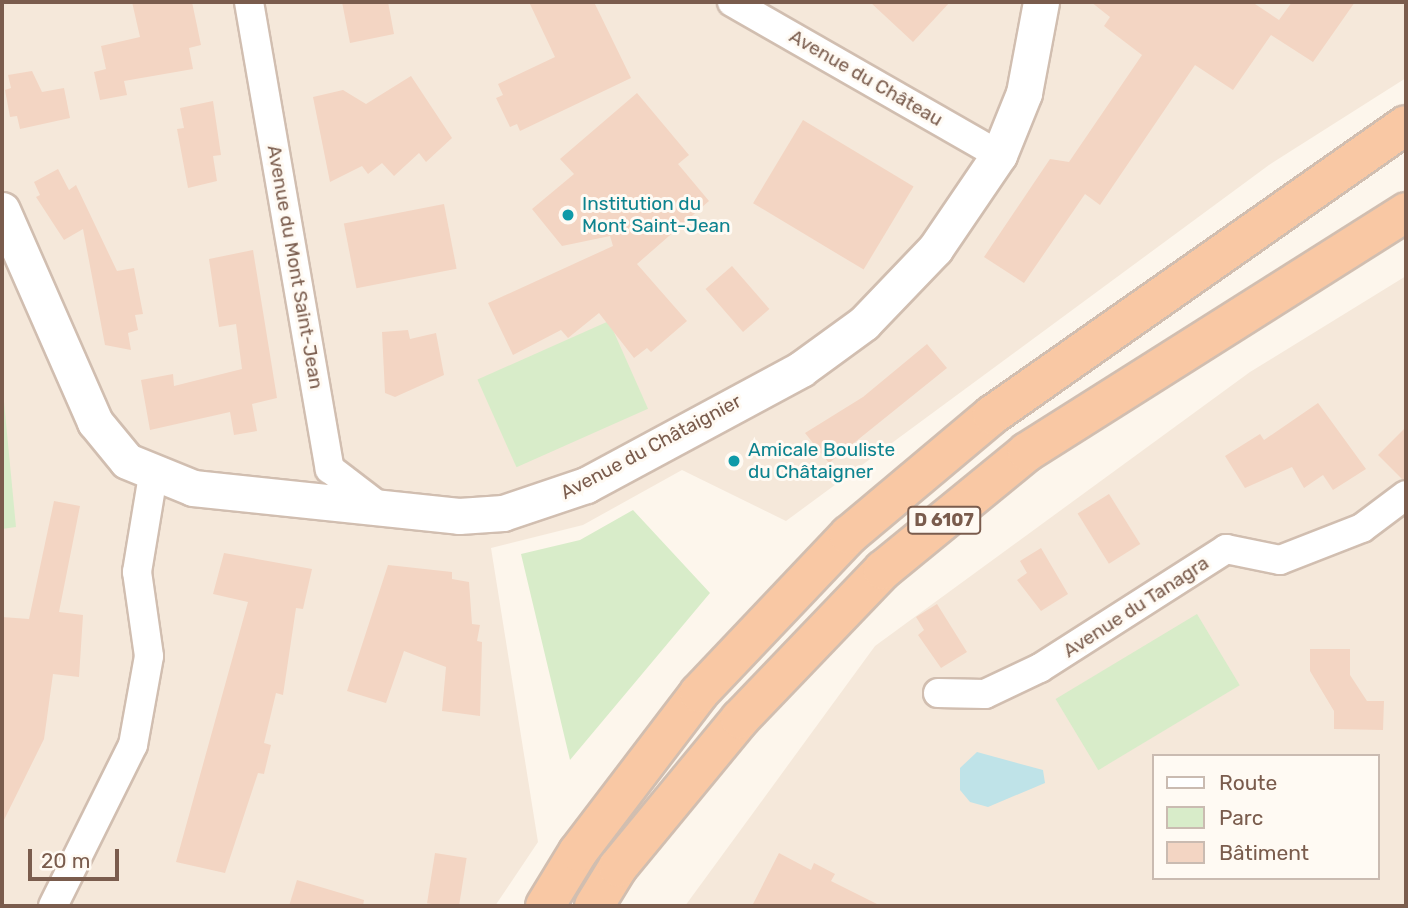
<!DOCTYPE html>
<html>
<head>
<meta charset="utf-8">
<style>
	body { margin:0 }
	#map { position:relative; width:1408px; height:908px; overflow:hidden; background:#fdf6ec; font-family:Rubik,sans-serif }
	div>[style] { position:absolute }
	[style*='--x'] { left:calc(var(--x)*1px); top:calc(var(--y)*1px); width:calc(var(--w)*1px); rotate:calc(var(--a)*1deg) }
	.residential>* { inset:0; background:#f5e8da }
	.green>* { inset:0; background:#d8ecc9; transform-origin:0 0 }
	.water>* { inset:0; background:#bfe3e8 }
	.building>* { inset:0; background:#f3d5c3; transform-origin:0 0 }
	.roads { filter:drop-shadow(2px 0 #d1beb0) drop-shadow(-2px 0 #d1beb0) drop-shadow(0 2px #d1beb0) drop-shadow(0 -2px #d1beb0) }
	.minor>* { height:28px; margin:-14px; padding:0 14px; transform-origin:14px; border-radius:14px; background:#fff }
	.tertiary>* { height:35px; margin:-17.5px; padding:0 17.5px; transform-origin:17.5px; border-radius:17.5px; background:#fff }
	.trunk>* { height:38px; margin:-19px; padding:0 19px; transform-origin:19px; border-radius:19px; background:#f9c8a4 }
	.dots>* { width:19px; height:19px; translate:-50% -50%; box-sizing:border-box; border:4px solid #fffaf3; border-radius:50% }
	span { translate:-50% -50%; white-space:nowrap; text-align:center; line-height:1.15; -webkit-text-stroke:6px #fffaf3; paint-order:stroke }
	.shield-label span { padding:2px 5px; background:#fffaf3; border:2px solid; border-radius:5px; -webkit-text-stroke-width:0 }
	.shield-label { font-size:18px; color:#7a5c4d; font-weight:700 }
	.street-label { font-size:19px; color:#7a5c4d }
	.culture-label { font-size:19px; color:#0d838f }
	.left { translate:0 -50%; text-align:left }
	.frame { position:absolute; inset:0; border:4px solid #7a5c4d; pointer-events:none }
	.legend { position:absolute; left:1152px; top:754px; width:228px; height:126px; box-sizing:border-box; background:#fffaf3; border:2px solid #cabbb1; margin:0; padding:9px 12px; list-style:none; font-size:21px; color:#7a5c4d }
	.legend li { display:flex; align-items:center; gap:14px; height:35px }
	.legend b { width:35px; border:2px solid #cabbb1 }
	.scale { position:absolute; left:28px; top:849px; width:91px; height:32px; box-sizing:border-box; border:4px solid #7a5c4d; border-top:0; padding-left:9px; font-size:21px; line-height:24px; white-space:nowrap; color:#7a5c4d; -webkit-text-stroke:5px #fffaf3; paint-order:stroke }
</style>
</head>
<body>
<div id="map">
	<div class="residential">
		<div style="clip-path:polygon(2px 2px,1406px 2px,1406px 78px,1269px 165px,786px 521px,682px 470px,583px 525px,491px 548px,538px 842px,495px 906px,2px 906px)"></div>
		<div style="clip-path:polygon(evenodd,1406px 276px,1406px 906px,685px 906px,875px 646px,1250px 372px,1406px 276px,1154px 756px,1378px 756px,1378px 878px,1154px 878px,1154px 756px)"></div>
	</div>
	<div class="green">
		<div style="left:609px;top:321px;width:96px;height:144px;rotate:66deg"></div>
		<div style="clip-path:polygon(2px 381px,16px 527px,2px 529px)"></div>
		<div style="clip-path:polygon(633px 510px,710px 593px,570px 760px,521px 554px,580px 540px)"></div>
		<div style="left:1197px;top:614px;width:83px;height:165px;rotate:59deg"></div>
	</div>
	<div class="water">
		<div style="clip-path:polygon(977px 752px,1043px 770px,1045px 783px,988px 807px,970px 802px,960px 790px,960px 768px)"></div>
	</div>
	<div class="building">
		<div style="clip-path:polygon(132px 2px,192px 2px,201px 45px,189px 48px,193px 69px,124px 81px,127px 95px,100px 100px,94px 72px,106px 69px,101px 46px,140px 37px)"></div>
		<div style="clip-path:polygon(342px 2px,388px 2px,394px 34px,350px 43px)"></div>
		<div style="clip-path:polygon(529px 2px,594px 2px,631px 78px,520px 131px,517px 124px,510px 127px,496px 98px,503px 95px,498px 84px,555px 57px)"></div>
		<div style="clip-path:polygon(870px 2px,950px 2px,913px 42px)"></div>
		<div style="clip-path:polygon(1091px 2px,1252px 2px,1279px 20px,1292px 2px,1355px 2px,1313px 62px,1271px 35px,1233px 90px,1195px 65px,1100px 205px,1085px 194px,1024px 283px,984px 257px,1050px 159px,1069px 162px,1142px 55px,1104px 26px,1110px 17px)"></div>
		<div style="clip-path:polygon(32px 71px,42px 92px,64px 88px,70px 118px,20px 129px,17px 116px,10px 117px,5px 90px,11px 88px,8px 75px)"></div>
		<div style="clip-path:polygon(411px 76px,452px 138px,426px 162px,419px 153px,394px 176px,382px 163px,368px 174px,362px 166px,330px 182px,313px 97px,343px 90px,366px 104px)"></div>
		<div style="clip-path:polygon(637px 93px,689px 155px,678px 164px,709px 201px,637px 264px,687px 321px,651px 352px,647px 348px,634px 358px,599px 313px,568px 338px,561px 330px,513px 355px,488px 303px,613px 246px,610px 236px,562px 246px,532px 209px,574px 174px,560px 159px)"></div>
		<div style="clip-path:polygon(213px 101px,221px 155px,213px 156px,217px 181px,188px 188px,177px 129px,184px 128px,180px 108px)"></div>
		<div style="left:803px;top:120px;width:129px;height:97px;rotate:31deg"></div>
		<div style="clip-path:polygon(58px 169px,69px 190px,76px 185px,117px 271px,134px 268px,143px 314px,135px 315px,138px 330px,128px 333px,131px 350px,105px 345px,83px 229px,64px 240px,36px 197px,40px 195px,34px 182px)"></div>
		<div style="left:444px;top:204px;width:66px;height:102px;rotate:79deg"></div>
		<div style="clip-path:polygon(253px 250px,277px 398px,252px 404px,257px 431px,234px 435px,230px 412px,150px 430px,141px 380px,173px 374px,174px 386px,242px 369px,236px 324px,219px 327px,209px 259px)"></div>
		<div style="left:732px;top:266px;width:57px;height:35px;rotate:49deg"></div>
		<div style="clip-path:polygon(408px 330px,410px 339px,436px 333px,444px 375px,395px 397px,385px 393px,382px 332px)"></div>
		<div style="clip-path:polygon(927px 344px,947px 368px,829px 463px,805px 433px,863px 397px)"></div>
		<div style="clip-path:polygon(1318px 403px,1366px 469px,1333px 490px,1323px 475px,1304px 488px,1292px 467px,1245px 488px,1225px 456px,1260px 434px,1264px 440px)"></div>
		<div style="clip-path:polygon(1406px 427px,1406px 479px,1402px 479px,1378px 455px)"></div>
		<div style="left:1109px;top:494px;width:59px;height:37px;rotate:58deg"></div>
		<div style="clip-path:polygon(54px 501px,80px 506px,59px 612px,83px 615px,79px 677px,53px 674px,44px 739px,2px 824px,2px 617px,29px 619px)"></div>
		<div style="clip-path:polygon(1041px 548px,1068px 594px,1041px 611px,1017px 580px,1027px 573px,1020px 561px)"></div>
		<div style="clip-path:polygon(224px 553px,312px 569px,303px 609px,296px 608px,283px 695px,276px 693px,264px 743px,271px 745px,264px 774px,258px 773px,225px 873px,176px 862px,248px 602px,213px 594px)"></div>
		<div style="clip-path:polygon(388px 565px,452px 572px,452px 579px,469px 582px,472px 624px,480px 625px,477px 641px,482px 642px,480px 716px,442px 711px,446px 667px,404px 651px,386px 703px,347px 691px)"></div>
		<div style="clip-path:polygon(937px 604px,967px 652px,941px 668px,918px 635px,924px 630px,916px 617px)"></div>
		<div style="clip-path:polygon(1310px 649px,1350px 649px,1350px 675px,1367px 701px,1384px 701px,1383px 730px,1334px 729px,1334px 711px,1310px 671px)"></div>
		<div style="left:435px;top:853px;width:32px;height:51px;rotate:9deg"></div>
		<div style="clip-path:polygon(779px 853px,811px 870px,814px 863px,835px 874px,831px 881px,881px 906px,752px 906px)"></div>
		<div style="clip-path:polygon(297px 880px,364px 900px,363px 906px,289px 906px)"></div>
	</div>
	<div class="roads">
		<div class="minor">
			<div style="--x:249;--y:2;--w:474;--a:80.2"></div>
			<div style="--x:330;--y:469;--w:64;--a:37.4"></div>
			<div style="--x:732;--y:2;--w:308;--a:29.8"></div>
			<div style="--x:938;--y:693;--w:47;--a:1.2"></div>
			<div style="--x:985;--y:694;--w:61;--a:-25.3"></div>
			<div style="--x:1040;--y:668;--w:221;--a:-32.6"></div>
			<div style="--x:1226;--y:549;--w:55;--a:11.5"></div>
			<div style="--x:1280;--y:560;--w:88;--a:-21.3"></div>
			<div style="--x:1362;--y:528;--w:55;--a:-36.9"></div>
			<div style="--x:53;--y:906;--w:180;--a:-63.6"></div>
			<div style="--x:133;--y:745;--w:90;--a:-79.8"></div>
			<div style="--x:149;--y:656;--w:85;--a:-98.1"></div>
			<div style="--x:137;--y:572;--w:98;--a:-80.6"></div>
		</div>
		<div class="tertiary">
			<div style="--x:2;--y:210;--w:232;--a:66.3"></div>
			<div style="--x:95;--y:422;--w:50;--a:50.6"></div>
			<div style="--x:127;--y:461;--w:71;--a:22.2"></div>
			<div style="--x:193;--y:488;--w:267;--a:6"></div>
			<div style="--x:459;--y:516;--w:44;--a:-3.9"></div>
			<div style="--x:503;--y:513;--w:88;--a:-18.6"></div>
			<div style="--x:586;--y:485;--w:244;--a:-28.3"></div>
			<div style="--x:801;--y:369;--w:78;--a:-36.1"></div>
			<div style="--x:864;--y:323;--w:103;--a:-46.2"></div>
			<div style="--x:935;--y:249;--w:114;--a:-55.8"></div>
			<div style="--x:999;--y:155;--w:67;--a:-68"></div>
			<div style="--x:1024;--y:93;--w:93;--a:-79.4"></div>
		</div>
		<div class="trunk">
			<div style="--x:545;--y:906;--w:63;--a:-58.6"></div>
			<div style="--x:578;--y:852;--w:200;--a:-52.7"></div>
			<div style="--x:699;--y:693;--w:218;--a:-46.5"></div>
			<div style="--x:849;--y:535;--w:187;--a:-40"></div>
			<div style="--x:992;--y:415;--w:505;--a:-35.01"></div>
			<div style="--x:594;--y:906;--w:46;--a:-58.4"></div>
			<div style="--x:618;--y:867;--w:192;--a:-50.5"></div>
			<div style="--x:740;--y:719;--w:207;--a:-46.2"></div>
			<div style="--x:883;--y:570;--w:186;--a:-39.3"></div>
			<div style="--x:1027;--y:452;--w:449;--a:-32.3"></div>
		</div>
	</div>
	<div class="dots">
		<div style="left:568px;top:215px;background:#0f9aa8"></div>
		<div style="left:734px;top:461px;background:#0f9aa8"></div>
	</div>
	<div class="shield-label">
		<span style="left:944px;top:520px">D 6107</span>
	</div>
	<div class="street-label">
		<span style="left:866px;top:78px;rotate:30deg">Avenue du Château</span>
		<span style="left:295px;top:267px;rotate:80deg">Avenue du Mont Saint-Jean</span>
		<span style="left:651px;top:447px;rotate:-28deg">Avenue du Châtaignier</span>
		<span style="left:1136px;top:607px;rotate:-33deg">Avenue du Tanagra</span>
	</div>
	<div class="culture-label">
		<span class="left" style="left:582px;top:215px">Institution du<br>Mont Saint-Jean</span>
		<span class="left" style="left:748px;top:461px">Amicale Bouliste<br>du Châtaigner</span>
	</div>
	<div class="frame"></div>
	<ul class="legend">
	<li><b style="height:9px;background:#fff"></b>Route</li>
	<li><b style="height:19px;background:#d8ecc9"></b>Parc</li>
	<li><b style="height:19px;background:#f3d5c3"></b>Bâtiment</li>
	</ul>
	<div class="scale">20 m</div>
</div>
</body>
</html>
